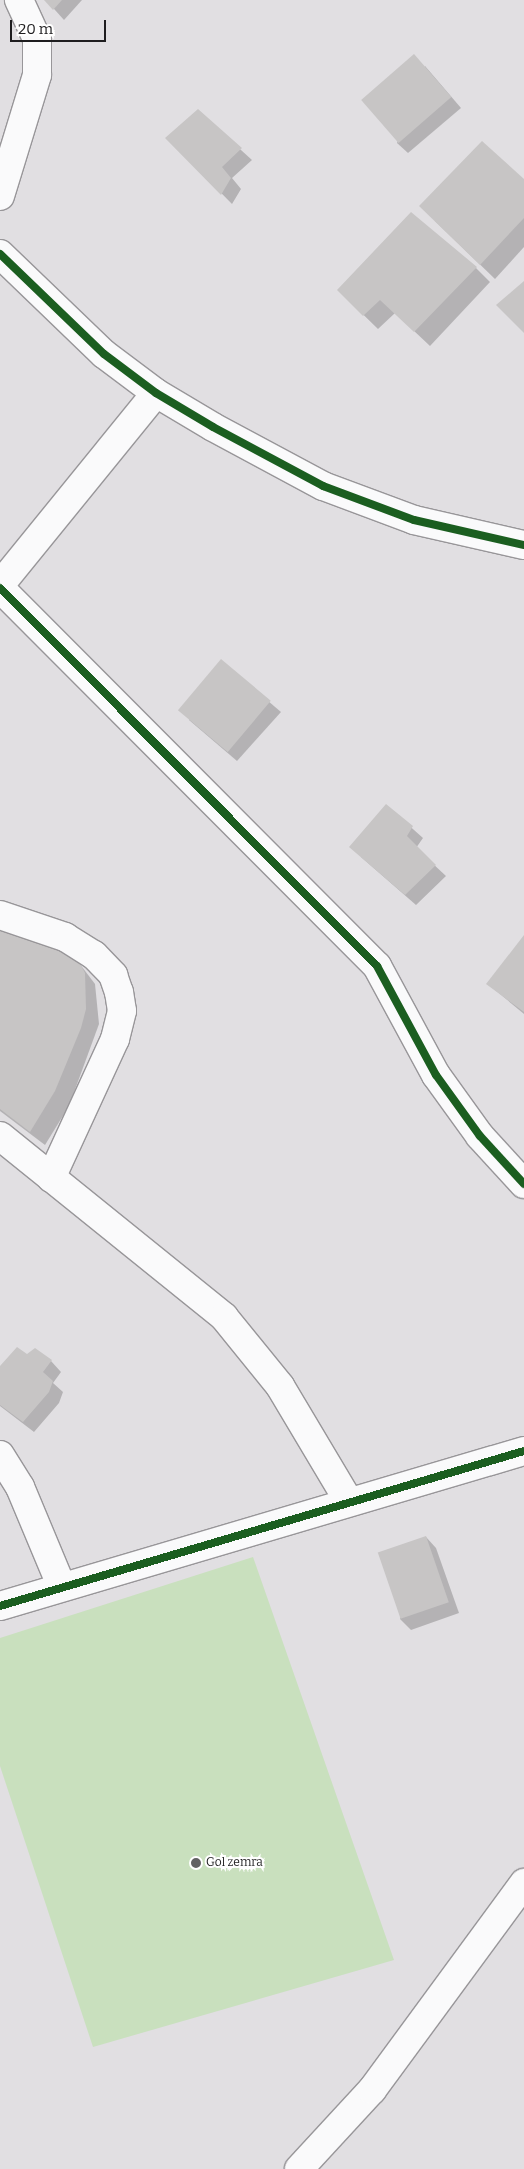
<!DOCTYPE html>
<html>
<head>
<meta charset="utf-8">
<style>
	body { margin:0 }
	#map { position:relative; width:524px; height:2169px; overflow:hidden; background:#e1dfe2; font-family:Bitter,serif }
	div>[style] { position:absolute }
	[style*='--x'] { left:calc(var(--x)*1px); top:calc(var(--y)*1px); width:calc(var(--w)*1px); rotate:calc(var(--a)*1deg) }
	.green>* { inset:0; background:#c9e0be }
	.shadow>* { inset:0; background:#0003 }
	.building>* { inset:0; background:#c7c5c5; transform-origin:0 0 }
	.roads { filter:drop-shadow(1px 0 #989699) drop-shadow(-1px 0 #989699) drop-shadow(0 1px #989699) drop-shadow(0 -1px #989699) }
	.minor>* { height:28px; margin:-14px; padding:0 14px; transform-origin:14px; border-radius:14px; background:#fafafb }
	.cycleway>* { height:8px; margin:-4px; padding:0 4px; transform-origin:4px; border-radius:4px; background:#1b5e20 }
	.dots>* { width:14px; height:14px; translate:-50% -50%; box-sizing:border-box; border:2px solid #fff; border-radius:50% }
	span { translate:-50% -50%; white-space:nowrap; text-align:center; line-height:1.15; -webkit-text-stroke:4px #fff; paint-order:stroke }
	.poi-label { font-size:12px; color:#1e1d1f }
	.left { translate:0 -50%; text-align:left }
	.scale { position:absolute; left:10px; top:20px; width:96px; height:22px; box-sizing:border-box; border:2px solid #1e1d1f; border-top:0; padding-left:6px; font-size:15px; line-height:18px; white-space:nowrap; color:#1e1d1f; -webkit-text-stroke:4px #fff; paint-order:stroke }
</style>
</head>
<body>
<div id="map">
	<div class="green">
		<div style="clip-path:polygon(253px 1557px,394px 1960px,93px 2047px,0 1766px,0 1638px)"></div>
	</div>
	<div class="shadow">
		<div style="clip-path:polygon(46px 0,82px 0,64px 20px)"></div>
		<div style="clip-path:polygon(425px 66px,461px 108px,408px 153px,397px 143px)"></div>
		<div style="clip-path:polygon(198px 111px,252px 160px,232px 178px,241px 189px,232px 204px,167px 138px)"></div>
		<div style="clip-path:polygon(524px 181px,524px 247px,495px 279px,435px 221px)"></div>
		<div style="clip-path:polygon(476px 268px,490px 282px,430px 346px,395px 313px,378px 329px,338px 290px)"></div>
		<div style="clip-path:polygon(221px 661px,281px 712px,237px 761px,189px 720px)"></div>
		<div style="clip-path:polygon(386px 805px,423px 838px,416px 848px,446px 876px,416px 905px,361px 857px)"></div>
		<div style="clip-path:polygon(0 925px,76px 959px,95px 984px,99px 1024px,69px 1106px,45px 1145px,0 1111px)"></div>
		<div style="clip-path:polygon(524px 938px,524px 1014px,488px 984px)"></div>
		<div style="clip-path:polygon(28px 1355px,51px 1361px,61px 1372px,53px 1383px,63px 1392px,59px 1403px,34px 1432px,0 1406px,0 1368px)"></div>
		<div style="clip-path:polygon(426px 1537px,436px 1548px,459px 1613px,411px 1630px,400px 1619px)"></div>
	</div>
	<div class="building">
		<div style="clip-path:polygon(44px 0,62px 0,53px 10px)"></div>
		<div style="left:414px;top:54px;width:57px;height:70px;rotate:49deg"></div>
		<div style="clip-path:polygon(198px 109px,242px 148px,222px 167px,231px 178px,221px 195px,165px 138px)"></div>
		<div style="clip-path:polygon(482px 141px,524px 179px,524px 218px,480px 265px,419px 206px)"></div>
		<div style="clip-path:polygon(411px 212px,477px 267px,414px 332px,380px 300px,363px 316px,337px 290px)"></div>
		<div style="clip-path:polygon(524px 281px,524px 333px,496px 305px)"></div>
		<div style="left:221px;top:659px;width:65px;height:67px;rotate:40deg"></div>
		<div style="clip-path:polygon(386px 804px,413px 826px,407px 836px,436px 865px,405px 895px,349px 847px)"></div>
		<div style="clip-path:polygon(0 923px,77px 958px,85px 973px,86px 1009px,81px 1028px,55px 1091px,30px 1132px,0 1109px)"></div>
		<div style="clip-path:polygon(524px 935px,524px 1012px,486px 984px)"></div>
		<div style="clip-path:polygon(17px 1347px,27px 1354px,35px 1348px,52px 1360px,43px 1372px,53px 1381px,49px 1392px,23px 1422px,0 1405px,0 1366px)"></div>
		<div style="left:426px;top:1536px;width:70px;height:51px;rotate:71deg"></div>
	</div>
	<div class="roads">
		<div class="minor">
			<div style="--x:0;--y:196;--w:127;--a:-73"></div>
			<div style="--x:37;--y:75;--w:36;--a:-90"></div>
			<div style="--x:37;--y:39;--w:43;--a:-114.8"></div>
			<div style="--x:0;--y:254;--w:144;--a:43.9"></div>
			<div style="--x:104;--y:354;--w:65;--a:36.9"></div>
			<div style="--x:156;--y:393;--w:66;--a:30.8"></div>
			<div style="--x:213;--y:427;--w:125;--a:28.2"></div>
			<div style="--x:323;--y:486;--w:97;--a:20.5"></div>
			<div style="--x:414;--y:520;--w:113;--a:12.8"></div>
			<div style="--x:0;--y:585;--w:247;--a:-50.9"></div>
			<div style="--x:0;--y:588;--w:534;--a:45.08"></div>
			<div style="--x:377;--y:966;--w:124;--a:61.6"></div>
			<div style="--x:436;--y:1075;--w:75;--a:54.2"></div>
			<div style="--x:480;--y:1136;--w:65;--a:47.5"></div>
			<div style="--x:0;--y:915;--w:69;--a:18.7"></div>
			<div style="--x:65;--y:937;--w:34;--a:32"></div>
			<div style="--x:94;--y:955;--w:28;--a:46"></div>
			<div style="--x:113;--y:975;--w:18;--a:71"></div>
			<div style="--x:119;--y:992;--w:19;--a:81"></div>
			<div style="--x:122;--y:1011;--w:29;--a:104"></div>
			<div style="--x:115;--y:1039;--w:153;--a:114.7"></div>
			<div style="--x:0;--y:1136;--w:288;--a:38.9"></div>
			<div style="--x:224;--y:1317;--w:89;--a:50.9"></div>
			<div style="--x:280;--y:1386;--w:133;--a:59.2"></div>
			<div style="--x:0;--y:1455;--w:38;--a:58"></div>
			<div style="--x:20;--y:1487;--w:106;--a:67.3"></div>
			<div style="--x:0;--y:1606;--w:546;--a:-16.48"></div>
			<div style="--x:299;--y:2169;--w:108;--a:-47.3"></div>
			<div style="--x:372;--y:2090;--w:257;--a:-53.7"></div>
		</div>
	</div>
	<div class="cycleway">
		<div style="--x:0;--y:254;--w:144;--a:43.9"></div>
		<div style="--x:104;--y:354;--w:65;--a:36.9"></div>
		<div style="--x:156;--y:393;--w:66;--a:30.8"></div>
		<div style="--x:213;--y:427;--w:125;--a:28.2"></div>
		<div style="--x:323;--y:486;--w:97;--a:20.5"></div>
		<div style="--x:414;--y:520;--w:113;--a:12.8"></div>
		<div style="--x:0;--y:588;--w:534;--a:45.08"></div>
		<div style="--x:377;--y:966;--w:124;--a:61.6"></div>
		<div style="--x:436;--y:1075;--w:75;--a:54.2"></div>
		<div style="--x:480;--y:1136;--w:65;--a:47.5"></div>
		<div style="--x:0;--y:1606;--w:546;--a:-16.48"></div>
	</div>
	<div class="dots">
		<div style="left:196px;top:1863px;background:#626163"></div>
	</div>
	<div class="poi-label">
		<span class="left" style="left:206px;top:1863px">Gol zemra</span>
	</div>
	<div class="scale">20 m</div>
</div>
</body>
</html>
